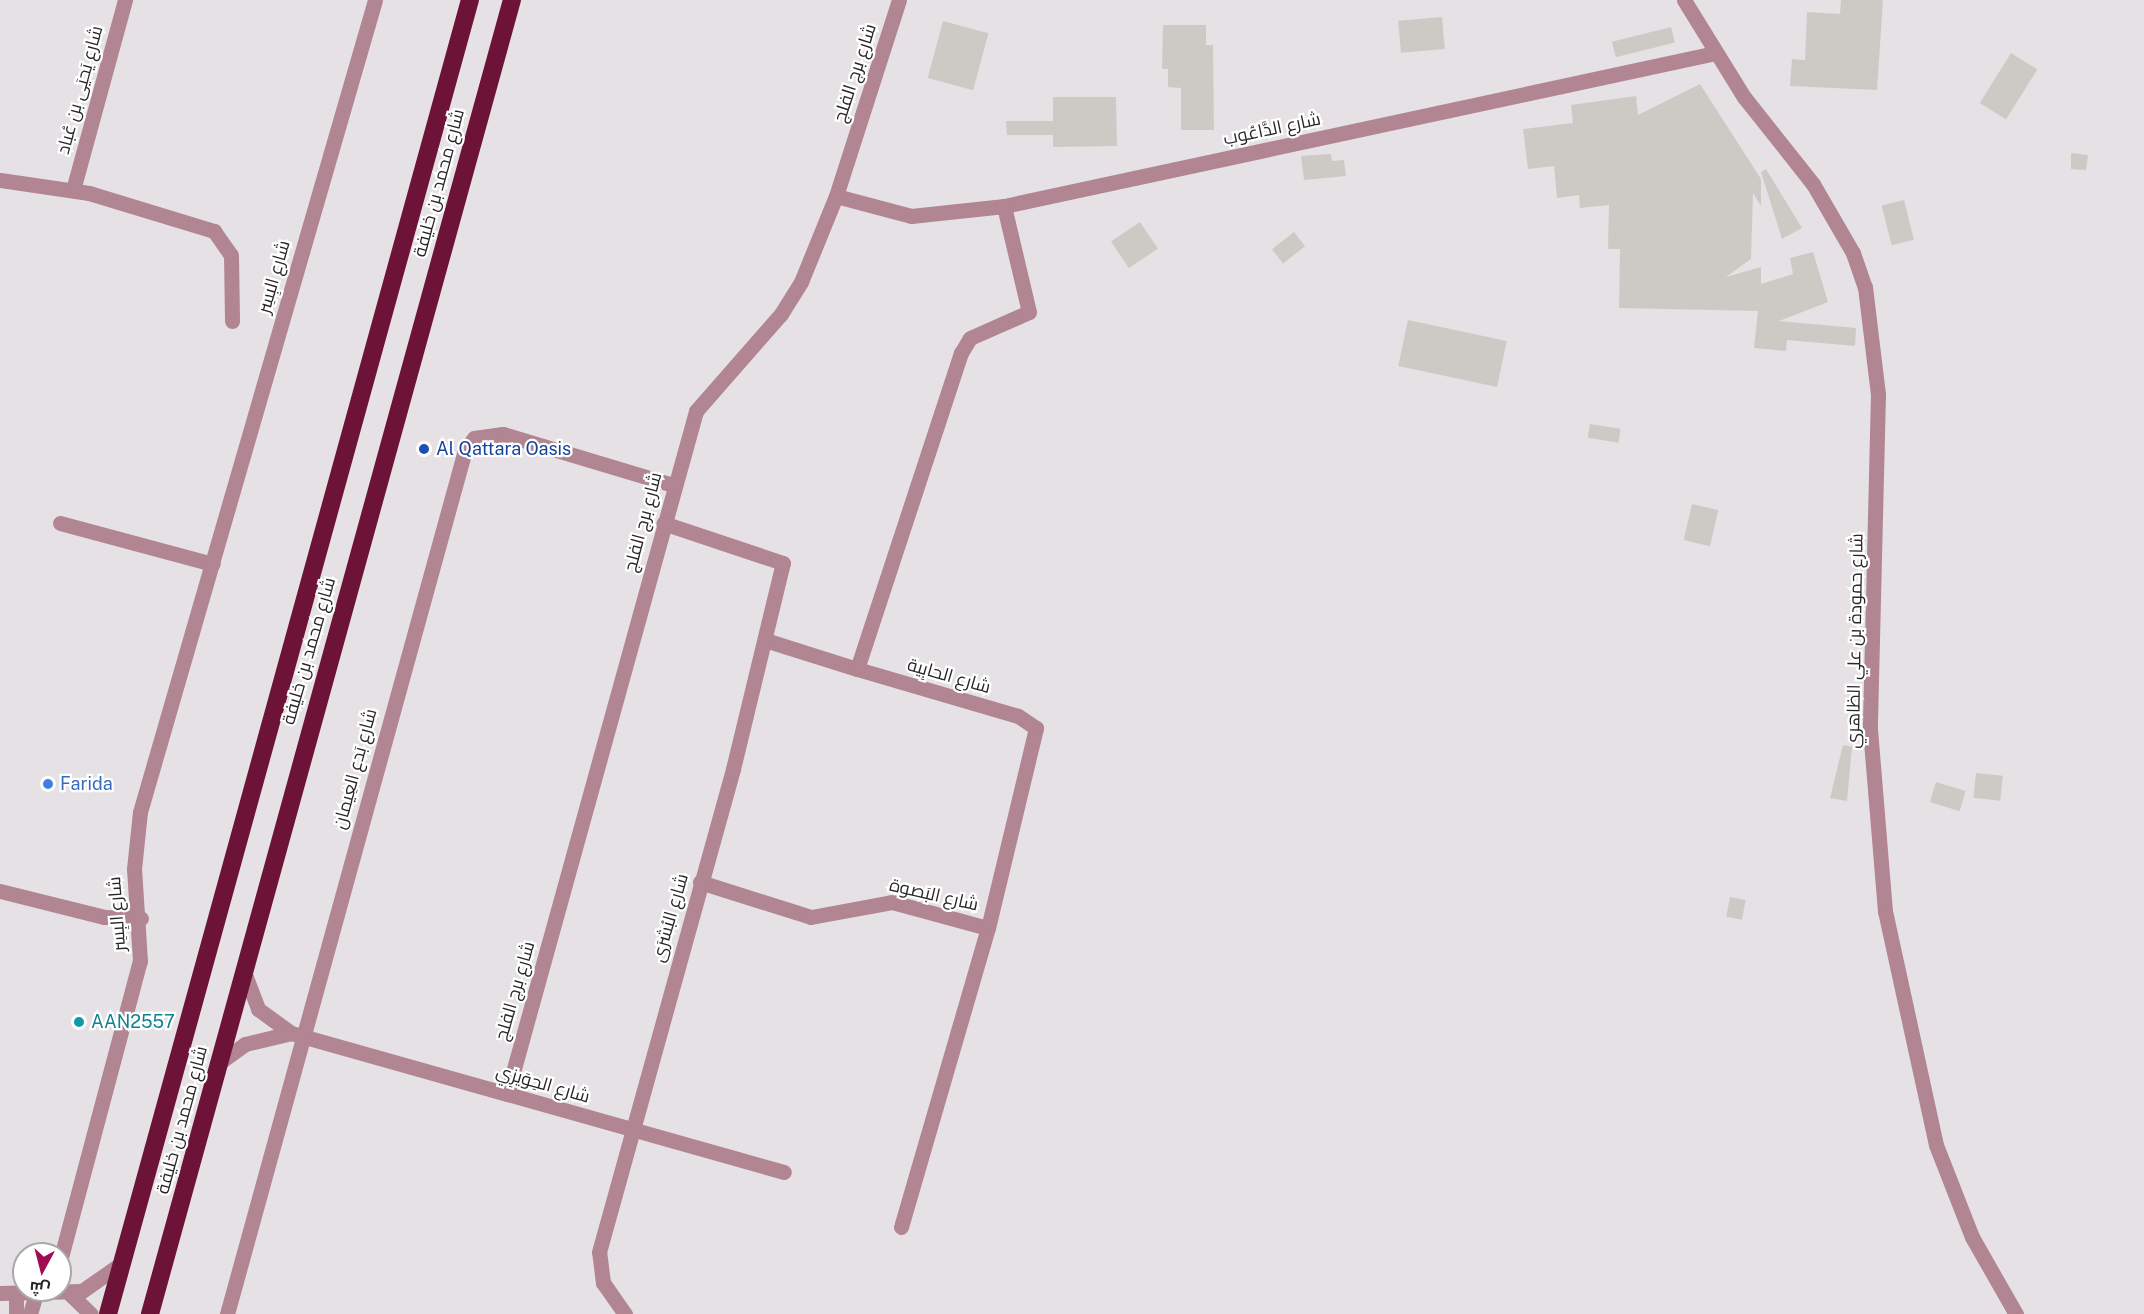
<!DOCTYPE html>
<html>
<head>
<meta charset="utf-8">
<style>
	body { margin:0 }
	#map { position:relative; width:2144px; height:1314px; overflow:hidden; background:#e5e1e5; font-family:"Public Sans",Cairo,sans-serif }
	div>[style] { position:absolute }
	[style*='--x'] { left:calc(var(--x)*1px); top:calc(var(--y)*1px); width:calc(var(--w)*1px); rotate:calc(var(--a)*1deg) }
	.building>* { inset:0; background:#cdcac6; transform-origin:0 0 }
	.minor>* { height:15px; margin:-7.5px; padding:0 7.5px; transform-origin:7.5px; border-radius:7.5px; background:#b18591 }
	.highway>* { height:18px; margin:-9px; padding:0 9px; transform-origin:9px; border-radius:9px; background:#6c1337 }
	.dots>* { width:16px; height:16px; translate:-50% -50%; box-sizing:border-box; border:3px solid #fff; border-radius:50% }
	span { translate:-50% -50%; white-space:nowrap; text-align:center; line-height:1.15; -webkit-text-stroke:4.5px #fff; paint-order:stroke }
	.street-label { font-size:18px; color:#282728 }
	.transit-label { font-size:18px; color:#164399 }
	.left { translate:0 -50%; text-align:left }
	.shop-label { font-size:18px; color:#366cbe }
	.culture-label { font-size:18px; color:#0d838f }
	.north { position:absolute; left:12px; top:1242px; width:60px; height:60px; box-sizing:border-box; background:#fff; border:2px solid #a9a9a9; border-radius:50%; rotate:187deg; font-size:16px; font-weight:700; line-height:24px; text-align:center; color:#282728 }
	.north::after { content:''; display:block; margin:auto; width:21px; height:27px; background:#a00c53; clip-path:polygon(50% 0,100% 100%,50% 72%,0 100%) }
</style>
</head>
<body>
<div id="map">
	<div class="building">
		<div style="clip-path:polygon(1841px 0,1883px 0,1877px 90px,1790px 86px,1792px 59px,1805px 60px,1807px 12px,1840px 14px)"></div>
		<div style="left:1442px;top:17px;width:32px;height:44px;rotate:85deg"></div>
		<div style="left:943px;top:21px;width:47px;height:59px;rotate:15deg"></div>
		<div style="clip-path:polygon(1163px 25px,1206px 25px,1206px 45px,1213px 45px,1214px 130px,1181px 130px,1181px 88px,1168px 87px,1168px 69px,1162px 69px)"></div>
		<div style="left:1671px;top:27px;width:16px;height:61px;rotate:76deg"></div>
		<div style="left:2011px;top:53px;width:31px;height:59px;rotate:32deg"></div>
		<div style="clip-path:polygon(1700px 84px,1761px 179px,1761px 206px,1753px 193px,1751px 259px,1726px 277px,1761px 267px,1761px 284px,1793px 274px,1790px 258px,1813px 252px,1828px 302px,1779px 321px,1856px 328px,1855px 346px,1787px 340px,1786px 351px,1754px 348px,1758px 311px,1619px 308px,1620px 249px,1608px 249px,1609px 205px,1580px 208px,1579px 195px,1557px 198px,1554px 166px,1528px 169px,1523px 129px,1573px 123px,1571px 105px,1636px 96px,1638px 115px)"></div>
		<div style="clip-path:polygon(1053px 97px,1116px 97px,1117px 146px,1053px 147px,1053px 135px,1007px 135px,1006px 121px,1053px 121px)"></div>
		<div style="clip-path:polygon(2071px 153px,2088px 155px,2086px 170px,2071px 169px)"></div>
		<div style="clip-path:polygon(1331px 154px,1332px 161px,1344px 160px,1346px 176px,1304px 180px,1301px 156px)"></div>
		<div style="clip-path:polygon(1766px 169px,1802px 228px,1782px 239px,1761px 172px)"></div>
		<div style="left:1904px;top:200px;width:41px;height:23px;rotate:76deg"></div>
		<div style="left:1140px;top:222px;width:32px;height:35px;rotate:56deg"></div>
		<div style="left:1294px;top:232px;width:18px;height:28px;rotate:52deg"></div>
		<div style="left:1408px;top:320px;width:101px;height:47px;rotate:12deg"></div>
		<div style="left:1590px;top:424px;width:31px;height:14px;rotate:9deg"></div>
		<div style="left:1692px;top:504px;width:27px;height:37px;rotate:13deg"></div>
		<div style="clip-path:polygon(1843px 745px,1852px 747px,1847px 801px,1830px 798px)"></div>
		<div style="left:1976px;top:773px;width:27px;height:25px;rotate:6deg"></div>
		<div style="left:1936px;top:782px;width:31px;height:21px;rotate:17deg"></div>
		<div style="left:1730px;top:897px;width:16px;height:20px;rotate:11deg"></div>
	</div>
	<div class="minor">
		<div style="--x:1684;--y:0;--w:114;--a:58.3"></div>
		<div style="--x:1744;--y:97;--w:111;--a:51.6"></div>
		<div style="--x:1813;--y:184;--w:80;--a:59.9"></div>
		<div style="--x:1853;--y:253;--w:36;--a:71"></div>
		<div style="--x:1865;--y:287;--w:108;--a:83.1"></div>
		<div style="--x:1878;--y:394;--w:335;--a:91.4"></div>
		<div style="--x:1870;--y:729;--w:183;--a:85.3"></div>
		<div style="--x:1885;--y:911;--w:239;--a:77.7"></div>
		<div style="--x:1936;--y:1145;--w:99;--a:68.6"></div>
		<div style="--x:1972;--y:1237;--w:89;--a:60.3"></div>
		<div style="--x:0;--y:180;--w:90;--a:8.3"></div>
		<div style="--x:89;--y:193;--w:131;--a:16.9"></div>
		<div style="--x:214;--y:231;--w:29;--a:55"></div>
		<div style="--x:231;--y:255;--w:66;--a:89.1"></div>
		<div style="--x:73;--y:190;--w:197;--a:-74.7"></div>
		<div style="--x:836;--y:196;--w:78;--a:14.9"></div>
		<div style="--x:911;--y:216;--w:94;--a:-6.1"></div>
		<div style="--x:1004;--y:206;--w:727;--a:-12.14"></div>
		<div style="--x:60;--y:523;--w:158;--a:15"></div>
		<div style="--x:765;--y:640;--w:96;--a:17.5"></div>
		<div style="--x:700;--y:882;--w:116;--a:17.5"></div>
		<div style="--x:811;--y:917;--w:82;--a:-10.5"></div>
		<div style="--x:892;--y:902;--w:99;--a:15.2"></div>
		<div style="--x:0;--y:891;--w:107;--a:14"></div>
		<div style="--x:104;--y:917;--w:37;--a:2"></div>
		<div style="--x:244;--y:972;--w:40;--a:69"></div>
		<div style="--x:258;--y:1009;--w:41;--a:36"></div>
		<div style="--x:291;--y:1033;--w:512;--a:15.75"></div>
		<div style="--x:219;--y:1063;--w:32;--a:-36"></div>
		<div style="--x:245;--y:1044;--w:47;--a:-13.4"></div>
		<div style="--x:507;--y:1094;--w:709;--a:-74.53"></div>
		<div style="--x:696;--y:411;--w:129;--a:-48.8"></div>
		<div style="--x:781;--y:314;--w:38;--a:-58"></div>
		<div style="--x:801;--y:282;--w:93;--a:-67.9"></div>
		<div style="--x:836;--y:196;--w:206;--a:-72.2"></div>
		<div style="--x:901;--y:1227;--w:311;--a:-73.8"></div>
		<div style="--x:988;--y:928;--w:206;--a:-76.5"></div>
		<div style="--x:1036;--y:728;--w:22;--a:-146"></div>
		<div style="--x:1018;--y:716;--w:168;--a:-163.7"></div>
		<div style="--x:857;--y:669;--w:333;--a:-71.8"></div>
		<div style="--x:961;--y:353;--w:17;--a:-59"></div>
		<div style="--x:970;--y:338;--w:64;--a:-23.8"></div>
		<div style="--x:1029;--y:312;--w:109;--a:-103.3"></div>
		<div style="--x:60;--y:1261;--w:310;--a:-75.1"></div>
		<div style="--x:140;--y:961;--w:92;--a:-93.7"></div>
		<div style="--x:134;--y:869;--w:57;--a:-84"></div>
		<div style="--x:140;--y:812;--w:845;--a:-73.86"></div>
		<div style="--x:0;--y:1293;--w:82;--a:-1.4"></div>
		<div style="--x:82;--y:1291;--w:49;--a:-35"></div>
		<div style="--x:70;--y:1294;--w:29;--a:44"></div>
		<div style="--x:16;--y:1314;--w:21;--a:-90"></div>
		<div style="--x:30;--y:1314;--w:22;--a:-74"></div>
		<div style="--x:227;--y:1314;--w:896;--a:-74.6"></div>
		<div style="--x:465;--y:450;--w:15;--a:-53"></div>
		<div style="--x:474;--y:438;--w:29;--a:-8"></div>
		<div style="--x:503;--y:434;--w:177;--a:16.7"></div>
		<div style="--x:625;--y:1314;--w:38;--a:-125"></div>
		<div style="--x:603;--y:1283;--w:31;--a:-97"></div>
		<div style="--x:599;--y:1252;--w:501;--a:-74.49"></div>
		<div style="--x:733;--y:769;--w:212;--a:-76.4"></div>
		<div style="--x:783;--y:563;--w:126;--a:-161.6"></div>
	</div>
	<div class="highway">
		<div style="--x:108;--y:1314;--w:1363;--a:-74.6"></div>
		<div style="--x:150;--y:1314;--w:1363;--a:-74.6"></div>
	</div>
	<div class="dots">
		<div style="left:424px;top:449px;background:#1a4fb4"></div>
		<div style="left:48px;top:784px;background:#3f7fe0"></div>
		<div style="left:79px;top:1022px;background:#0f9aa8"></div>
	</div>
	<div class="street-label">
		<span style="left:855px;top:73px;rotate:-72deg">شارع برج الفلج</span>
		<span style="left:80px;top:90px;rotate:-75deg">شارع يَحيَى بن عُباد</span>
		<span style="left:1272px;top:129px;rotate:-12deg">شارع الدَّاعُوب</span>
		<span style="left:439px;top:183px;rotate:-75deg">شارع محمد بن خليفة</span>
		<span style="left:274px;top:277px;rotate:-74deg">شارع البِسِر</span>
		<span style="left:643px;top:522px;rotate:-75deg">شارع برج الفلج</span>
		<span style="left:1855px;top:641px;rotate:-89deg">شارع حمودة بن علي الظاهري</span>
		<span style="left:309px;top:651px;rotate:-74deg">شارع محمد بن خليفة</span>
		<span style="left:949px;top:676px;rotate:16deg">شارع الحابِية</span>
		<span style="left:355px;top:769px;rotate:-75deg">شارع بَدع العِيمان</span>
		<span style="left:934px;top:895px;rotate:13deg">شارع البَصوة</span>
		<span style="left:117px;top:914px;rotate:-94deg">شارع البِسِر</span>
		<span style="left:670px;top:918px;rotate:-74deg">شارع البُشرَى</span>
		<span style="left:515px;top:991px;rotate:-74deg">شارع برج الفلج</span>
		<span style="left:543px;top:1084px;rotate:16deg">شارع الحِوَيزِي</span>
		<span style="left:182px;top:1120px;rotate:-75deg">شارع محمد بن خليفة</span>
	</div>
	<div class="transit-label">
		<span class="left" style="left:436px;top:449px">Al Qattara Oasis</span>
	</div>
	<div class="shop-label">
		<span class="left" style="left:60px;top:784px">Farida</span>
	</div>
	<div class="culture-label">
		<span class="left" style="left:91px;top:1022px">AAN2557</span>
	</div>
	<div class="north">ش</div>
</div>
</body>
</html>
